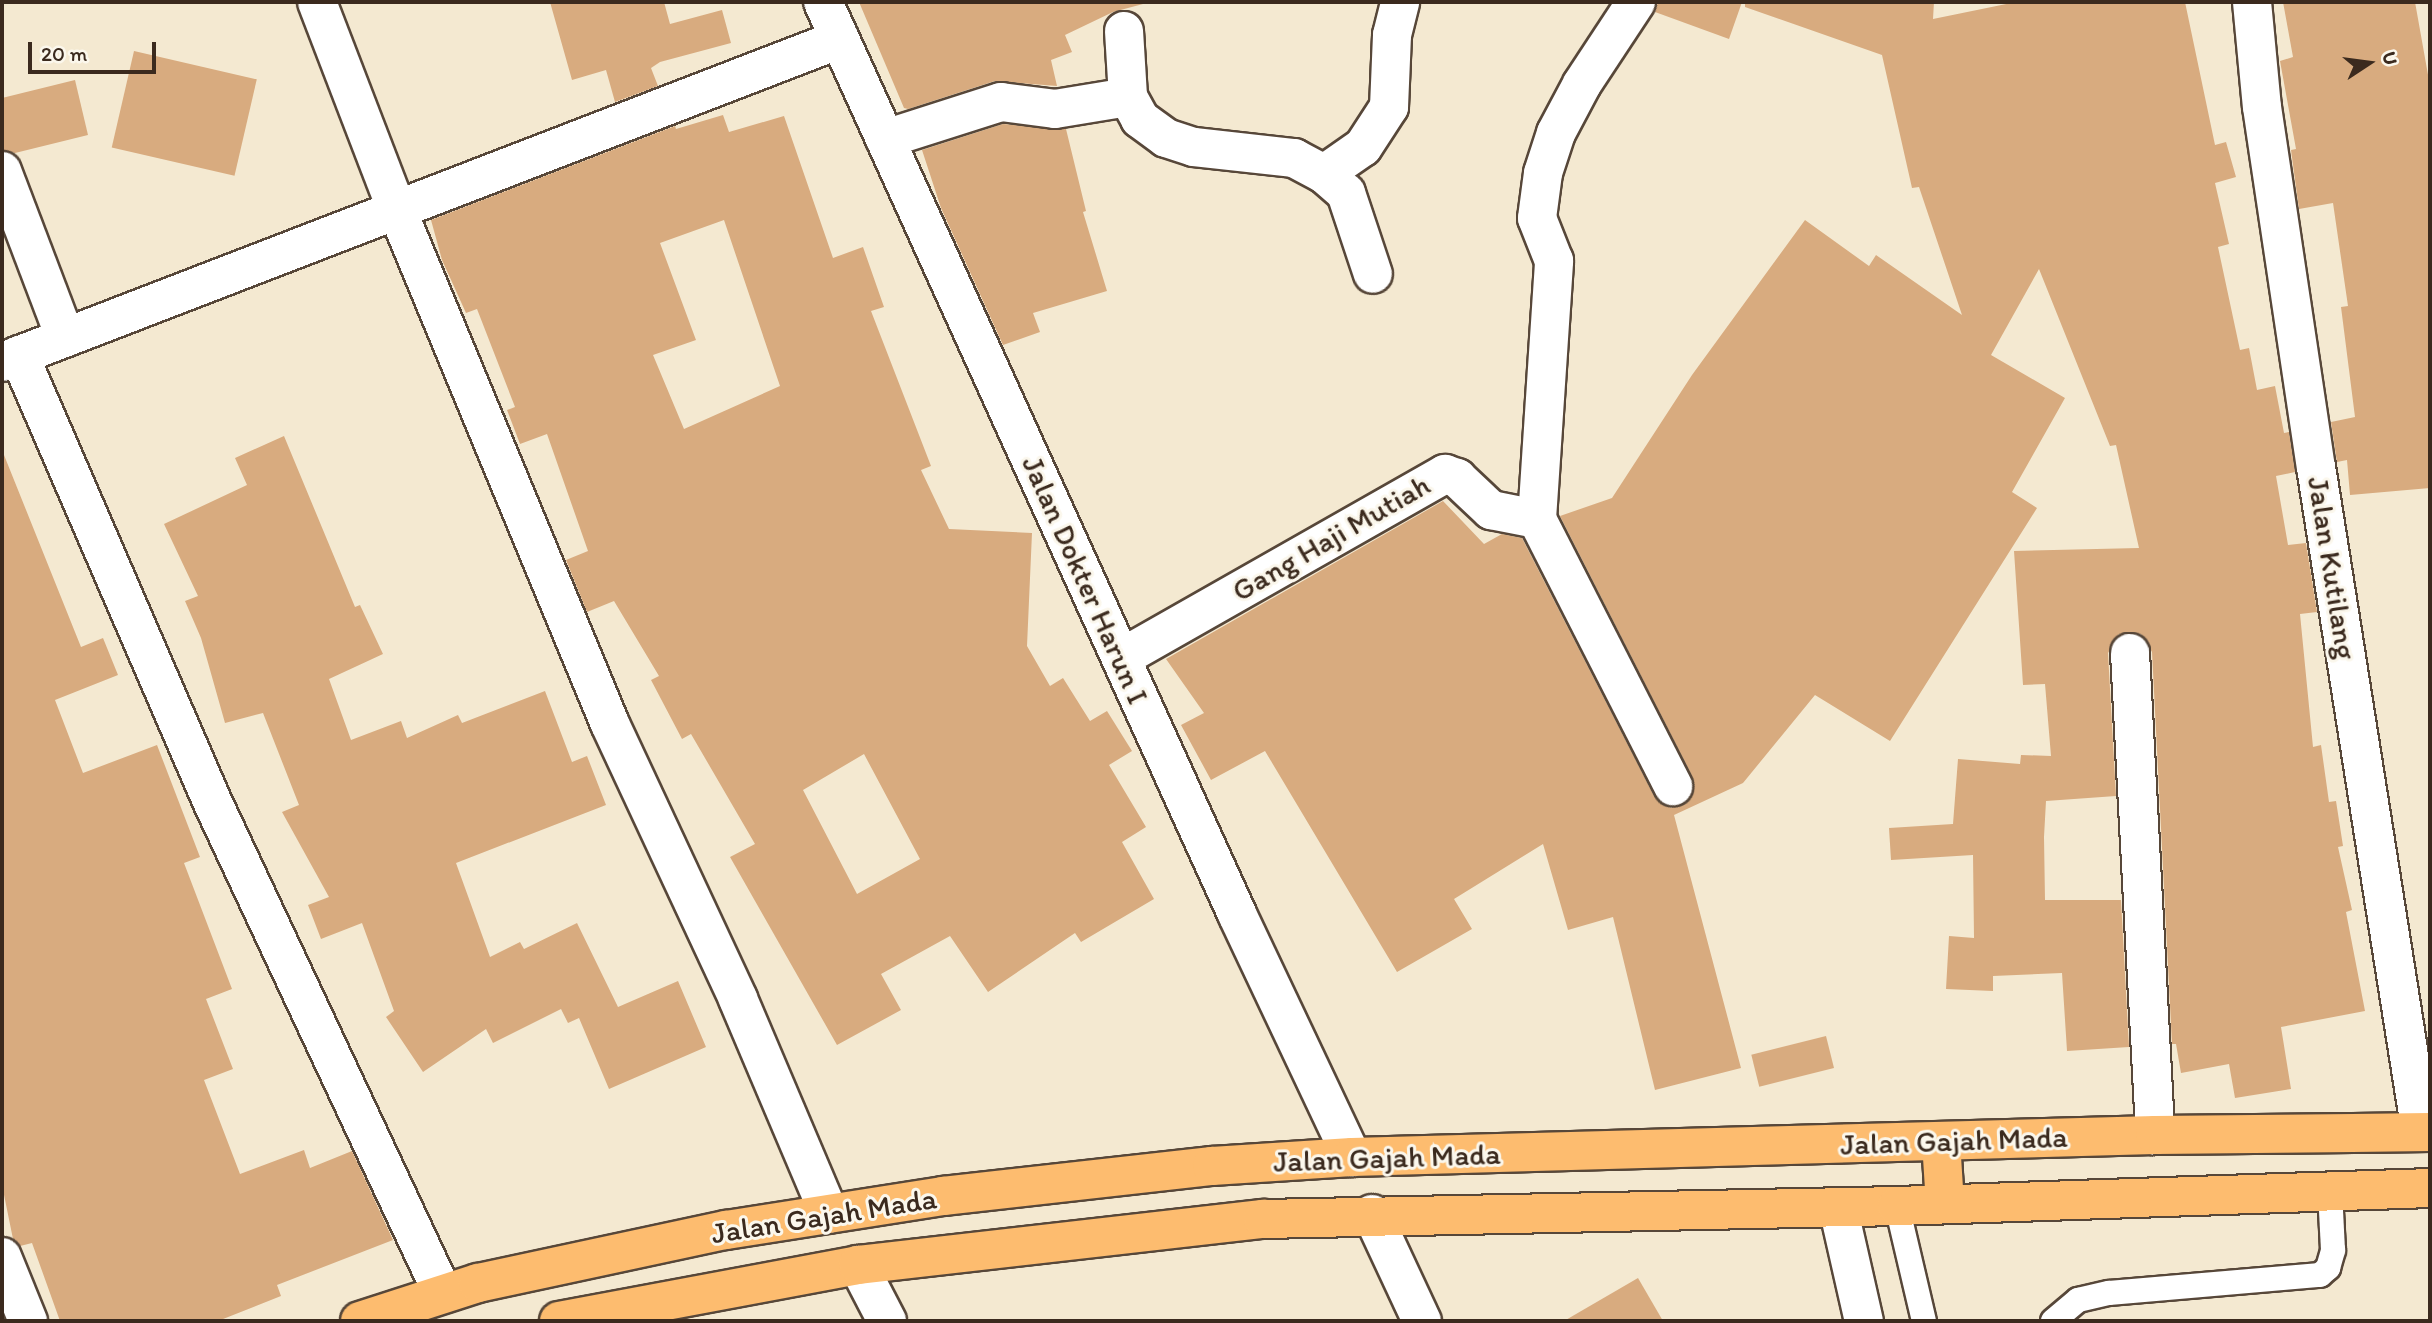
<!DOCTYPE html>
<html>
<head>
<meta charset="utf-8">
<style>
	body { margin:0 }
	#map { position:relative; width:2432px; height:1323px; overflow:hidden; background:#f4e9d1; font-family:Itim,sans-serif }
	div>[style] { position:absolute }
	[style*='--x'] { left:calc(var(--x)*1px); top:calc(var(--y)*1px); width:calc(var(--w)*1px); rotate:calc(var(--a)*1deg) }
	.building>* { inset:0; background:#d8ab7f; transform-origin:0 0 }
	.roads { filter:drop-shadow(2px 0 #574739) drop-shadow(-2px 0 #574739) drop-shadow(0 2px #574739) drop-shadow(0 -2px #574739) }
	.service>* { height:24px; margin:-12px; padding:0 12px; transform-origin:12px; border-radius:12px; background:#fff }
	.minor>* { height:38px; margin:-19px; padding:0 19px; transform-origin:19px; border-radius:19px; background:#fff }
	.tertiary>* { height:38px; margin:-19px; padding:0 19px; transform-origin:19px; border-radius:19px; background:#fff }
	.primary>* { height:38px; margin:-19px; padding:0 19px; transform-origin:19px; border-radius:19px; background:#fdbc6f }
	span { translate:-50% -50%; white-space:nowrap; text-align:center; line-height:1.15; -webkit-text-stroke:6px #fbf7ec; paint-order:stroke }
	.street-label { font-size:30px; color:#3b2a1e }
	.frame { position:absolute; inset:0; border:4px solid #3b2a1e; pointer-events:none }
	.north { position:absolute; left:2334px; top:28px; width:70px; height:70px; -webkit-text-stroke:5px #fbf7ec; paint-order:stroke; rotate:77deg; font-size:19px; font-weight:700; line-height:28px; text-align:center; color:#3b2a1e }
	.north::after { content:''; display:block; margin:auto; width:24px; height:32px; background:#3b2a1e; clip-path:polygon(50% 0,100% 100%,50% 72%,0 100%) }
	.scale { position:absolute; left:28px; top:42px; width:128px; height:32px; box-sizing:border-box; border:4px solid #3b2a1e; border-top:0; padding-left:9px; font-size:21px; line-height:24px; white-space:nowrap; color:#3b2a1e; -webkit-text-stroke:5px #fbf7ec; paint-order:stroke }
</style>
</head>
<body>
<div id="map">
	<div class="building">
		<div style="clip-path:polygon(550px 2px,664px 2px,670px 24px,722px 10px,731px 43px,660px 62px,651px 68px,658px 86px,615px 102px,606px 70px,572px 80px)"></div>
		<div style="clip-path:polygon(859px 2px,1143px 2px,1143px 4px,1113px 12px,1065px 35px,1072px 52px,1051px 60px,1057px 86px,995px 81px,908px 109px,904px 108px)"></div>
		<div style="clip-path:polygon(1658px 2px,1742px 2px,1729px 39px,1655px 12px)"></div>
		<div style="clip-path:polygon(1745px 2px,1934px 2px,1933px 19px,2016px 2px,2185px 2px,2215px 145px,2226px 142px,2236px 177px,2215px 183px,2229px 244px,2218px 247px,2240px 350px,2249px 348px,2257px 390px,2275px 386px,2284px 433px,2289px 432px,2295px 472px,2276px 476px,2288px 545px,2306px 543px,2317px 612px,2300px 614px,2313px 747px,2321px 745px,2329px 802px,2336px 801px,2343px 846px,2338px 847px,2352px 910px,2346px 912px,2365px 1011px,2281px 1027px,2291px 1089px,2235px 1098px,2229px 1064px,2181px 1073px,2176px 1044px,2172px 1044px,2152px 652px,2141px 634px,2119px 634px,2108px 653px,2116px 796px,2046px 801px,2044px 837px,2045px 900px,2121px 900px,2129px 1047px,2067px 1051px,2062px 973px,1993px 976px,1993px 991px,1946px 989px,1949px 936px,1974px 938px,1973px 855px,1891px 860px,1889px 828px,1953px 824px,1958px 759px,2020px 764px,2021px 755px,2051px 756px,2045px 684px,2023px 685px,2014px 551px,2139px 548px,2116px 445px,2110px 446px,2039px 269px,1991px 355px,2065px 398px,2012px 492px,2037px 508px,1890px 741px,1815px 695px,1743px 783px,1674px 815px,1741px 1068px,1655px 1090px,1613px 917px,1568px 930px,1543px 844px,1454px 899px,1472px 929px,1397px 972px,1265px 751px,1211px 780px,1181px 725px,1204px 713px,1166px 659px,1443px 501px,1484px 544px,1502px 534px,1522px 538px,1654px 796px,1671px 808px,1691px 798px,1692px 776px,1560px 516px,1612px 498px,1692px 375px,1805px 220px,1869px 266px,1876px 255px,1962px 315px,1919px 187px,1912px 188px,1882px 55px,1745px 7px)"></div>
		<div style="clip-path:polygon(2283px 2px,2415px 2px,2430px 86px,2430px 488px,2350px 495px,2347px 460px,2337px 462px,2331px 422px,2355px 417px,2341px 307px,2348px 306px,2333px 203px,2299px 209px,2291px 150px,2296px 149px,2280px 61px,2293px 57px)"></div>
		<div style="left:134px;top:51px;width:126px;height:99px;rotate:13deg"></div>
		<div style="clip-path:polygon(75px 80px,88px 135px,15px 153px,2px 150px,2px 98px)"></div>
		<div style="clip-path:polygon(evenodd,723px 115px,729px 132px,784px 116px,833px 258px,863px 247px,884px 307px,871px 311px,931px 466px,921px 470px,949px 529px,1032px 533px,1027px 646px,1050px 686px,1063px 678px,1090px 721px,1107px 711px,1132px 751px,1109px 765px,1146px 827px,1122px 842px,1154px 899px,1081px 942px,1075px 933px,988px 992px,950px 936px,881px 974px,901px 1010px,837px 1045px,730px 857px,755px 844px,691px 734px,682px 739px,651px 680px,659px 676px,614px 601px,587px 612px,566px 560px,588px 551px,547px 434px,520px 444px,507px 410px,515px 407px,477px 309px,466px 313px,442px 260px,431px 220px,675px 126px,676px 129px,723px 115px,724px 220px,780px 386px,684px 429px,653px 355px,696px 340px,660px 243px,724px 220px,723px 115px,864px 754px,920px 859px,857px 894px,803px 790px,864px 754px)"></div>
		<div style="clip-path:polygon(1003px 124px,1066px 129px,1086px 211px,1083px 212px,1107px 291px,1033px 313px,1040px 332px,1003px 345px,941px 208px,922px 150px)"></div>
		<div style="clip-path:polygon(284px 436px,355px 607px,360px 605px,383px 654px,329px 679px,351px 740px,401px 721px,407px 738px,458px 715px,462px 723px,545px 691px,572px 762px,587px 756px,606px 805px,456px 863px,490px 957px,520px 942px,524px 949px,577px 923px,618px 1007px,678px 981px,706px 1047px,609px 1089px,579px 1018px,568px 1023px,561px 1009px,493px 1043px,486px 1029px,423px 1072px,386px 1017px,394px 1011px,362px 923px,321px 939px,308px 905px,329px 897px,282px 812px,299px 805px,263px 713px,225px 723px,201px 638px,185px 601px,198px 596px,164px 524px,247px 485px,235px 458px)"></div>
		<div style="clip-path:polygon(2px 450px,81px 647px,103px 638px,118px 675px,55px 700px,83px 773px,157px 745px,200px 857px,184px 863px,232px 989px,206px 999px,233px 1069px,204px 1080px,240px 1174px,304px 1150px,310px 1168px,352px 1151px,393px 1240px,277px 1285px,281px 1296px,218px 1321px,60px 1321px,32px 1243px,20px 1246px,13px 1239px,2px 1185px)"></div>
		<div style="left:1826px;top:1036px;width:33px;height:77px;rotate:76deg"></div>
		<div style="clip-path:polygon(1638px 1278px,1663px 1321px,1564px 1321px)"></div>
	</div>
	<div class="roads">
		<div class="service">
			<div style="--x:1897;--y:1206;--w:118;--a:76.8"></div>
			<div style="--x:2053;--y:1321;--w:33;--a:-40"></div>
			<div style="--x:2078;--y:1300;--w:32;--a:-13"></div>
			<div style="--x:2109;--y:1293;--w:212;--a:-4.9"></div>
			<div style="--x:2320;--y:1275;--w:11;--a:-41"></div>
			<div style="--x:2328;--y:1268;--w:19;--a:-74"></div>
			<div style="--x:2333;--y:1250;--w:59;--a:-92.9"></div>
		</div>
		<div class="minor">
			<div style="--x:317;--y:2;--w:223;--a:69"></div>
			<div style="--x:397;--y:210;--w:556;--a:67.49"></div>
			<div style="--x:610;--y:724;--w:303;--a:65"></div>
			<div style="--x:738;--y:999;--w:233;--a:67"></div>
			<div style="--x:2252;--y:2;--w:105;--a:84.6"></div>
			<div style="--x:2262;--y:107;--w:364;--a:81.5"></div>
			<div style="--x:2316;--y:467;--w:673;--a:81.03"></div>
			<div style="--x:1124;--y:31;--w:66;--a:86.5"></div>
			<div style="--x:1128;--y:97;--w:25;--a:61"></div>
			<div style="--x:1140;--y:119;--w:32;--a:36"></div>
			<div style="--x:1166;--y:138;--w:29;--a:18"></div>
			<div style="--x:1194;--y:147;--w:101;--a:6.3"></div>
			<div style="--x:1294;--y:158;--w:34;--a:28"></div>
			<div style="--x:1324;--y:174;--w:47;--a:-34.7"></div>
			<div style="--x:1363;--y:147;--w:48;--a:-57"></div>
			<div style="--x:1389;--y:107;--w:72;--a:-87.6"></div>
			<div style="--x:1392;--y:35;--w:34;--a:-76"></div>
			<div style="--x:885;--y:139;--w:122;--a:-17.7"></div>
			<div style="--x:1001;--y:102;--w:54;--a:7.4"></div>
			<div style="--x:1055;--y:109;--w:74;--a:-9.3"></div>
			<div style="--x:2;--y:171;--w:178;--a:69.2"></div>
			<div style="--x:1324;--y:174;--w:29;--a:41"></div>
			<div style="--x:1346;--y:193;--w:85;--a:71.6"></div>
			<div style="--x:19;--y:355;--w:486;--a:66.6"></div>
			<div style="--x:212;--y:801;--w:544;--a:64.89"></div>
			<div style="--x:2;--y:362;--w:898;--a:-21.08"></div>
			<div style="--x:1537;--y:519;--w:259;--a:-86.2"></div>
			<div style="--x:1554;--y:261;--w:46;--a:-111.6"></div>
			<div style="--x:1537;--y:218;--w:45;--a:-82.4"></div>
			<div style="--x:1543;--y:173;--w:42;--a:-72"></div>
			<div style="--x:1556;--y:133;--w:55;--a:-62"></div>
			<div style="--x:1582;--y:84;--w:98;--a:-56.6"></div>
			<div style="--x:2130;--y:653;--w:483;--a:87"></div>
			<div style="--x:1121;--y:658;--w:373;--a:-29.6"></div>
			<div style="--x:1445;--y:474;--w:13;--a:18"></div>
			<div style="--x:1457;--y:478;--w:47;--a:43.3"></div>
			<div style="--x:1491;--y:510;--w:47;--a:11.1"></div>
			<div style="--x:1537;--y:519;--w:300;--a:63"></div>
			<div style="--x:1838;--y:1207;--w:117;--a:77.2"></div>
			<div style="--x:2;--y:1257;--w:69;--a:67.9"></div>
			<div style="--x:858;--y:1265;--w:63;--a:62.6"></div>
		</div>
		<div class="tertiary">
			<div style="--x:823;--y:2;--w:1002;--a:65.58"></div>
			<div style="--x:1237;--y:914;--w:269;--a:64.7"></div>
			<div style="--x:1372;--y:1214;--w:118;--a:65"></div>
		</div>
		<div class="primary">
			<div style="--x:1941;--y:1141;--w:63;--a:86.4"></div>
			<div style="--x:360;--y:1321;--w:124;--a:-17.9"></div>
			<div style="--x:478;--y:1283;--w:254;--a:-12.1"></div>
			<div style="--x:726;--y:1230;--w:220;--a:-8.9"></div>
			<div style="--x:943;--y:1196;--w:271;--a:-6.4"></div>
			<div style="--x:1212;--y:1166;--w:140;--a:-3.7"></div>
			<div style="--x:1352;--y:1157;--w:803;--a:-1.57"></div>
			<div style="--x:2155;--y:1135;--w:275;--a:-0.6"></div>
			<div style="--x:559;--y:1321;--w:304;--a:-10.6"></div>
			<div style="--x:858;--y:1265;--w:408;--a:-6.5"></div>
			<div style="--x:1263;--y:1219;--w:634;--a:-1.17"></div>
			<div style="--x:1897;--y:1206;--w:533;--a:-1.93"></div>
		</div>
	</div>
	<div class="street-label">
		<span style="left:1331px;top:538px;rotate:-30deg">Gang Haji Mutiah</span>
		<span style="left:2332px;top:568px;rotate:81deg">Jalan Kutilang</span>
		<span style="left:1085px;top:580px;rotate:66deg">Jalan Dokter Harun I</span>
		<span style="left:1954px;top:1141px;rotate:-2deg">Jalan Gajah Mada</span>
		<span style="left:1387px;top:1158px;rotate:-2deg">Jalan Gajah Mada</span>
		<span style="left:824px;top:1216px;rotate:-9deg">Jalan Gajah Mada</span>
	</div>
	<div class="frame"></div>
	<div class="north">U</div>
	<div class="scale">20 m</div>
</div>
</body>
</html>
